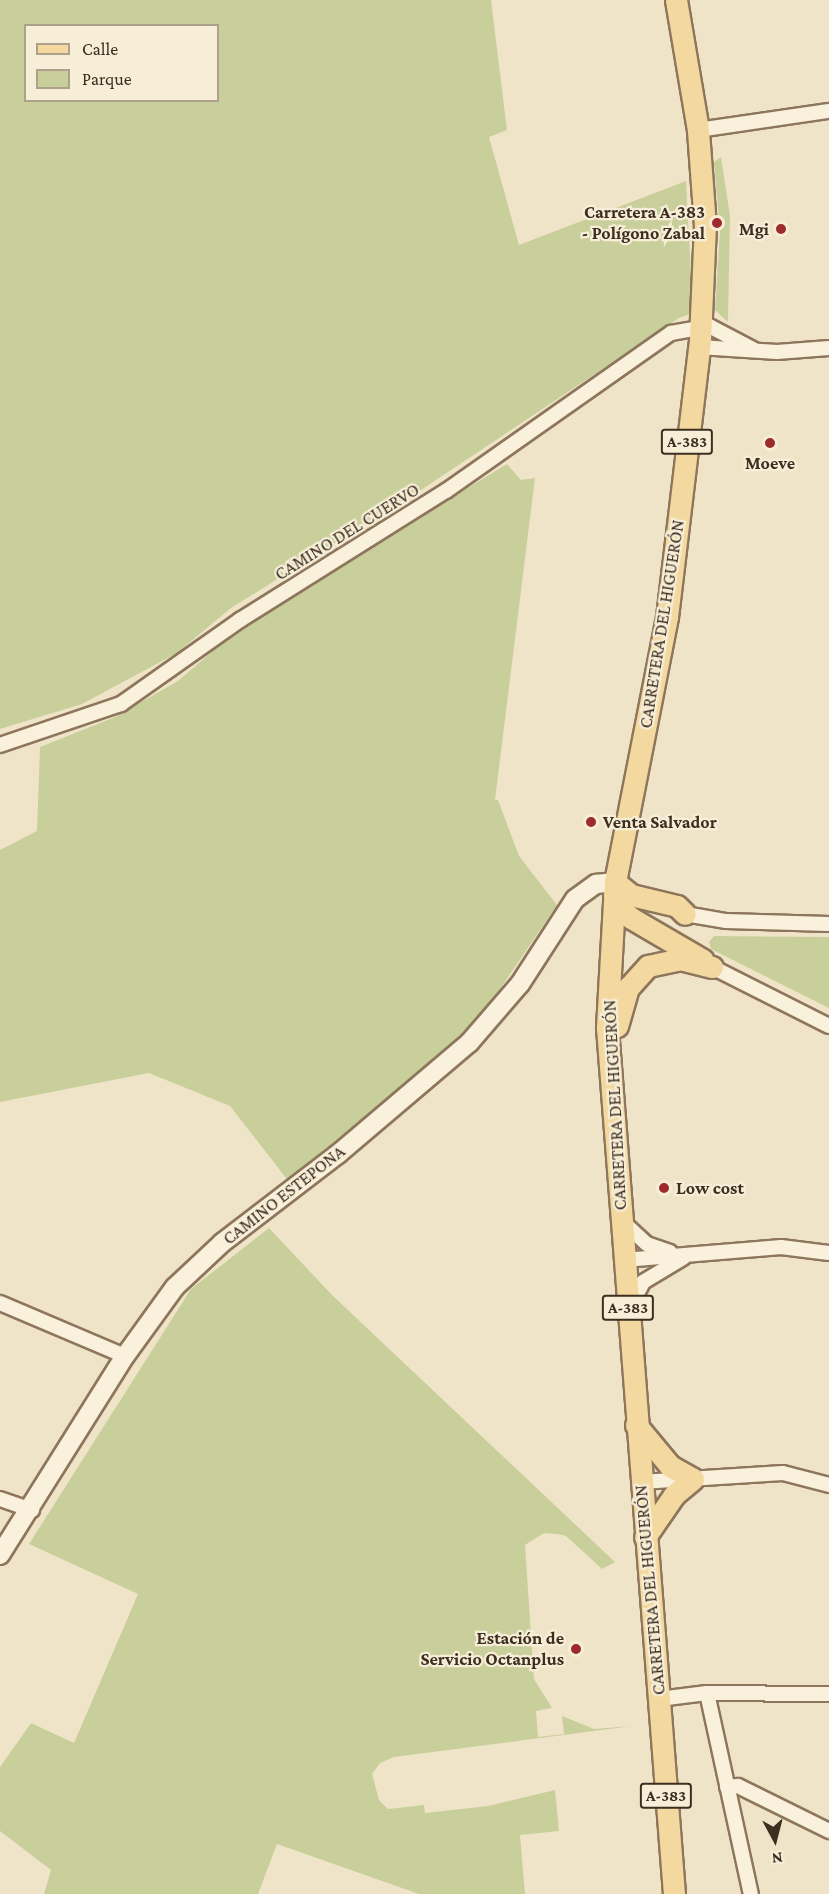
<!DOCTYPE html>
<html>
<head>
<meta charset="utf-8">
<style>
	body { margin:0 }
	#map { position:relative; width:829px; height:1894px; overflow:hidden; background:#f0e4c8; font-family:"Crimson Pro",serif }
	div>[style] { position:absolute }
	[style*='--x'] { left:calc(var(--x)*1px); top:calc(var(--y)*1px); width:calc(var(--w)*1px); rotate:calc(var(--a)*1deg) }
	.green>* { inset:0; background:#c9cf9b }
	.roads { filter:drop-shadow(2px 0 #8d765c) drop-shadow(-2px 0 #8d765c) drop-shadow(0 2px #8d765c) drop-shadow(0 -2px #8d765c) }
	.minor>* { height:14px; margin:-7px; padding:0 7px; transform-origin:7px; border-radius:7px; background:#faf1dc }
	.secondary>* { height:18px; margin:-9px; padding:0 9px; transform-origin:9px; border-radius:9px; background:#faf1dc }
	.primary>* { height:21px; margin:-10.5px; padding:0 10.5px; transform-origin:10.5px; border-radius:10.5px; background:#f3d9a0 }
	.dots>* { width:16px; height:16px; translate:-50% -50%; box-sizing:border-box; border:3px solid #f7eed8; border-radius:50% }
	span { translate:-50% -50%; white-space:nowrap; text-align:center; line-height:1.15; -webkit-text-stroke:4.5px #f7eed8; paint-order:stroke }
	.shield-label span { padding:2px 4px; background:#f7eed8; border:2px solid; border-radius:4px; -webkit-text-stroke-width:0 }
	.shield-label { font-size:16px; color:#3d2e20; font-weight:700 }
	.poi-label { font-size:18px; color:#3d2e20; font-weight:700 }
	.right { translate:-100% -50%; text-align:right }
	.left { translate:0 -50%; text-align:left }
	.street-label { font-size:18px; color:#3d2e20 }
	.legend { position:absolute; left:24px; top:24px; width:195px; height:78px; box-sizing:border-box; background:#f7eed8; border:2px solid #ada18e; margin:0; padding:8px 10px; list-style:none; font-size:18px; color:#3d2e20 }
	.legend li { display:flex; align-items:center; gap:12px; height:30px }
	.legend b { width:30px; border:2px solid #ada18e }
	.north { position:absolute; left:745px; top:1810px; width:60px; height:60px; -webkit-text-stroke:4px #f7eed8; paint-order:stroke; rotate:173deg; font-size:16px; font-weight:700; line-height:24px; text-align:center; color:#3d2e20 }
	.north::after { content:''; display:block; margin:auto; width:21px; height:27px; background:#3d2e20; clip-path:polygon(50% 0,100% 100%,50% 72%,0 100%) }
</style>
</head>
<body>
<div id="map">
	<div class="green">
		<div style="clip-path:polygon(evenodd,0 0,491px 0,507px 130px,489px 137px,519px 245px,686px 181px,693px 313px,679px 318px,418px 492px,231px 608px,177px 653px,82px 704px,0 729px,0 0,26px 26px,218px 26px,218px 100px,26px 100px,26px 26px)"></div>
		<div style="clip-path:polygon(721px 157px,730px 216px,728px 322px,715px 310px,720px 231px,714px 162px)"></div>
		<div style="clip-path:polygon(507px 464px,521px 480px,535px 478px,495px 800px,498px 800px,519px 856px,557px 905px,496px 995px,453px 1043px,343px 1141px,290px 1183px,230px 1106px,149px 1073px,0 1102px,0 850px,37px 831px,40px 747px,115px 717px,178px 681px,243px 625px)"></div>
		<div style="clip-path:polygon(714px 936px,829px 937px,829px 1008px,711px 949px,709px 942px)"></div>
		<div style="clip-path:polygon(269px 1228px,332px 1295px,615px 1562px,602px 1569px,566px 1536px,558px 1534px,544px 1533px,525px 1545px,534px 1679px,552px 1708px,536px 1711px,538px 1737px,564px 1734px,562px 1716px,594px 1729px,632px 1726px,394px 1757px,380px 1763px,372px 1774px,379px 1800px,388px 1809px,424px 1805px,425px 1813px,488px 1806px,555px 1790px,559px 1831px,520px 1835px,525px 1894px,419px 1894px,277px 1844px,258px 1894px,44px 1894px,51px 1870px,0 1831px,0 1767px,31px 1723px,74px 1743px,138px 1594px,29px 1544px,191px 1289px)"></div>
	</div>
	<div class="roads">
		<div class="minor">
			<div style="--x:698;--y:130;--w:132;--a:-8.3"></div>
			<div style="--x:699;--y:347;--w:78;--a:3.7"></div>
			<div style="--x:777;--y:352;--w:52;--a:-4.4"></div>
			<div style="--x:0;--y:745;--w:128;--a:-18.7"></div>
			<div style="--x:121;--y:704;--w:146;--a:-35.2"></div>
			<div style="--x:240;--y:620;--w:243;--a:-32.1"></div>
			<div style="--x:446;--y:491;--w:275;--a:-35.1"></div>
			<div style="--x:671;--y:333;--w:39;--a:-10"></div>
			<div style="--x:709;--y:326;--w:50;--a:27.6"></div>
			<div style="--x:685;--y:914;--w:42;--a:9.7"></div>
			<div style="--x:726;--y:921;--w:103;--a:1.7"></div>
			<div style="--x:712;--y:967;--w:131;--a:26.8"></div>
			<div style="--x:622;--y:1221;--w:34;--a:43"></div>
			<div style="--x:647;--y:1244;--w:24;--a:19"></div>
			<div style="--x:624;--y:1260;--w:158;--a:-4.7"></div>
			<div style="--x:781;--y:1247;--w:48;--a:7.1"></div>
			<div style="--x:0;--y:1303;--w:136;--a:23"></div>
			<div style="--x:631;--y:1305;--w:26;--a:-62"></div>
			<div style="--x:643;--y:1282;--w:47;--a:-31"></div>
			<div style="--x:641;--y:1482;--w:142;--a:-3.6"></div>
			<div style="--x:783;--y:1473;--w:48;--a:14.6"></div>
			<div style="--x:0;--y:1499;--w:34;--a:19"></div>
			<div style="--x:707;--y:1693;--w:206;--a:77.7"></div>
			<div style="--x:659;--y:1699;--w:48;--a:-7.1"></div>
			<div style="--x:707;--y:1693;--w:122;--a:0.5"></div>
			<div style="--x:727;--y:1787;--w:11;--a:-5"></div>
			<div style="--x:738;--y:1786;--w:102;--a:26.3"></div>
		</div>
		<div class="secondary">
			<div style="--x:0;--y:1555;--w:235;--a:-57.9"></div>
			<div style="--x:125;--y:1356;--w:85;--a:-54.1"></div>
			<div style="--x:175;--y:1287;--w:64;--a:-43.1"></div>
			<div style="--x:222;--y:1243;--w:146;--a:-37.5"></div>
			<div style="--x:338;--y:1154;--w:172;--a:-40.3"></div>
			<div style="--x:469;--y:1043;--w:78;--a:-49.2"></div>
			<div style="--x:520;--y:984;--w:101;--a:-57.1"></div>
			<div style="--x:575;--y:899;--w:26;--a:-36"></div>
			<div style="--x:596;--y:884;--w:19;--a:-6"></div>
		</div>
		<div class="primary">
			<div style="--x:615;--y:882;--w:21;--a:39"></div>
			<div style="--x:631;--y:895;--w:47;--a:13.4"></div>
			<div style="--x:677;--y:906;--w:11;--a:45"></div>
			<div style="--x:614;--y:895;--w:15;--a:67"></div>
			<div style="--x:620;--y:909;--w:14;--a:39"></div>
			<div style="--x:631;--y:918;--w:83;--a:30.3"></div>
			<div style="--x:617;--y:1026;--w:40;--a:-74"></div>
			<div style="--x:628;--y:988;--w:30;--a:-48"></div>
			<div style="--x:648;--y:966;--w:33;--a:-12"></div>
			<div style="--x:680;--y:959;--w:33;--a:14"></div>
			<div style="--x:636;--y:1425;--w:53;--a:50.3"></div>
			<div style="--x:670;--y:1466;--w:26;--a:29"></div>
			<div style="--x:693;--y:1479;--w:25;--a:140"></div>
			<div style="--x:674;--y:1495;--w:51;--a:124.6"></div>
			<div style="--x:674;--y:1894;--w:870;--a:-94.42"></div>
			<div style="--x:607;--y:1027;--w:145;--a:-86.8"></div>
			<div style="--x:615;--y:882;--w:270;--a:-78.9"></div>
			<div style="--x:667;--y:617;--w:280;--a:-83.2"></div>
			<div style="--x:700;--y:339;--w:113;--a:-87.5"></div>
			<div style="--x:705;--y:226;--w:96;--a:-94.2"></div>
			<div style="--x:698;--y:130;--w:132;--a:-99.6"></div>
		</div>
	</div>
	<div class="dots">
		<div style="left:717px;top:223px;background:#9e2a2b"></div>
		<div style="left:781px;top:229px;background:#9e2a2b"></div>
		<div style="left:770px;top:443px;background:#9e2a2b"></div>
		<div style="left:591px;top:822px;background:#9e2a2b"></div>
		<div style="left:664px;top:1188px;background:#9e2a2b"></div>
		<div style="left:576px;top:1649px;background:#9e2a2b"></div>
	</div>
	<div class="shield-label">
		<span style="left:687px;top:442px">A-383</span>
		<span style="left:628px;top:1308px">A-383</span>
		<span style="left:666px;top:1796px">A-383</span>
	</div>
	<div class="poi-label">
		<span class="right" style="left:705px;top:223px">Carretera A-383<br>- Polígono Zabal</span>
		<span class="right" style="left:769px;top:229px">Mgi</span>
		<span style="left:770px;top:463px">Moeve</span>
		<span class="left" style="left:603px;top:822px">Venta Salvador</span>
		<span class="left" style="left:676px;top:1188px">Low cost</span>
		<span class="right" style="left:564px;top:1649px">Estación de<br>Servicio Octanplus</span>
	</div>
	<div class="street-label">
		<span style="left:347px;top:532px;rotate:-32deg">CAMINO DEL CUERVO</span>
		<span style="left:662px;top:624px;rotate:-81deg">CARRETERA DEL HIGUERÓN</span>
		<span style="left:615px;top:1105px;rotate:-93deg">CARRETERA DEL HIGUERÓN</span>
		<span style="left:284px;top:1195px;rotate:-38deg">CAMINO ESTEPONA</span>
		<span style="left:650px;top:1590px;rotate:-95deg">CARRETERA DEL HIGUERÓN</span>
	</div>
	<ul class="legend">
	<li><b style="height:8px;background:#f3d9a0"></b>Calle</li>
	<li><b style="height:16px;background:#c9cf9b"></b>Parque</li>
	</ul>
	<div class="north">N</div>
</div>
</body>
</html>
